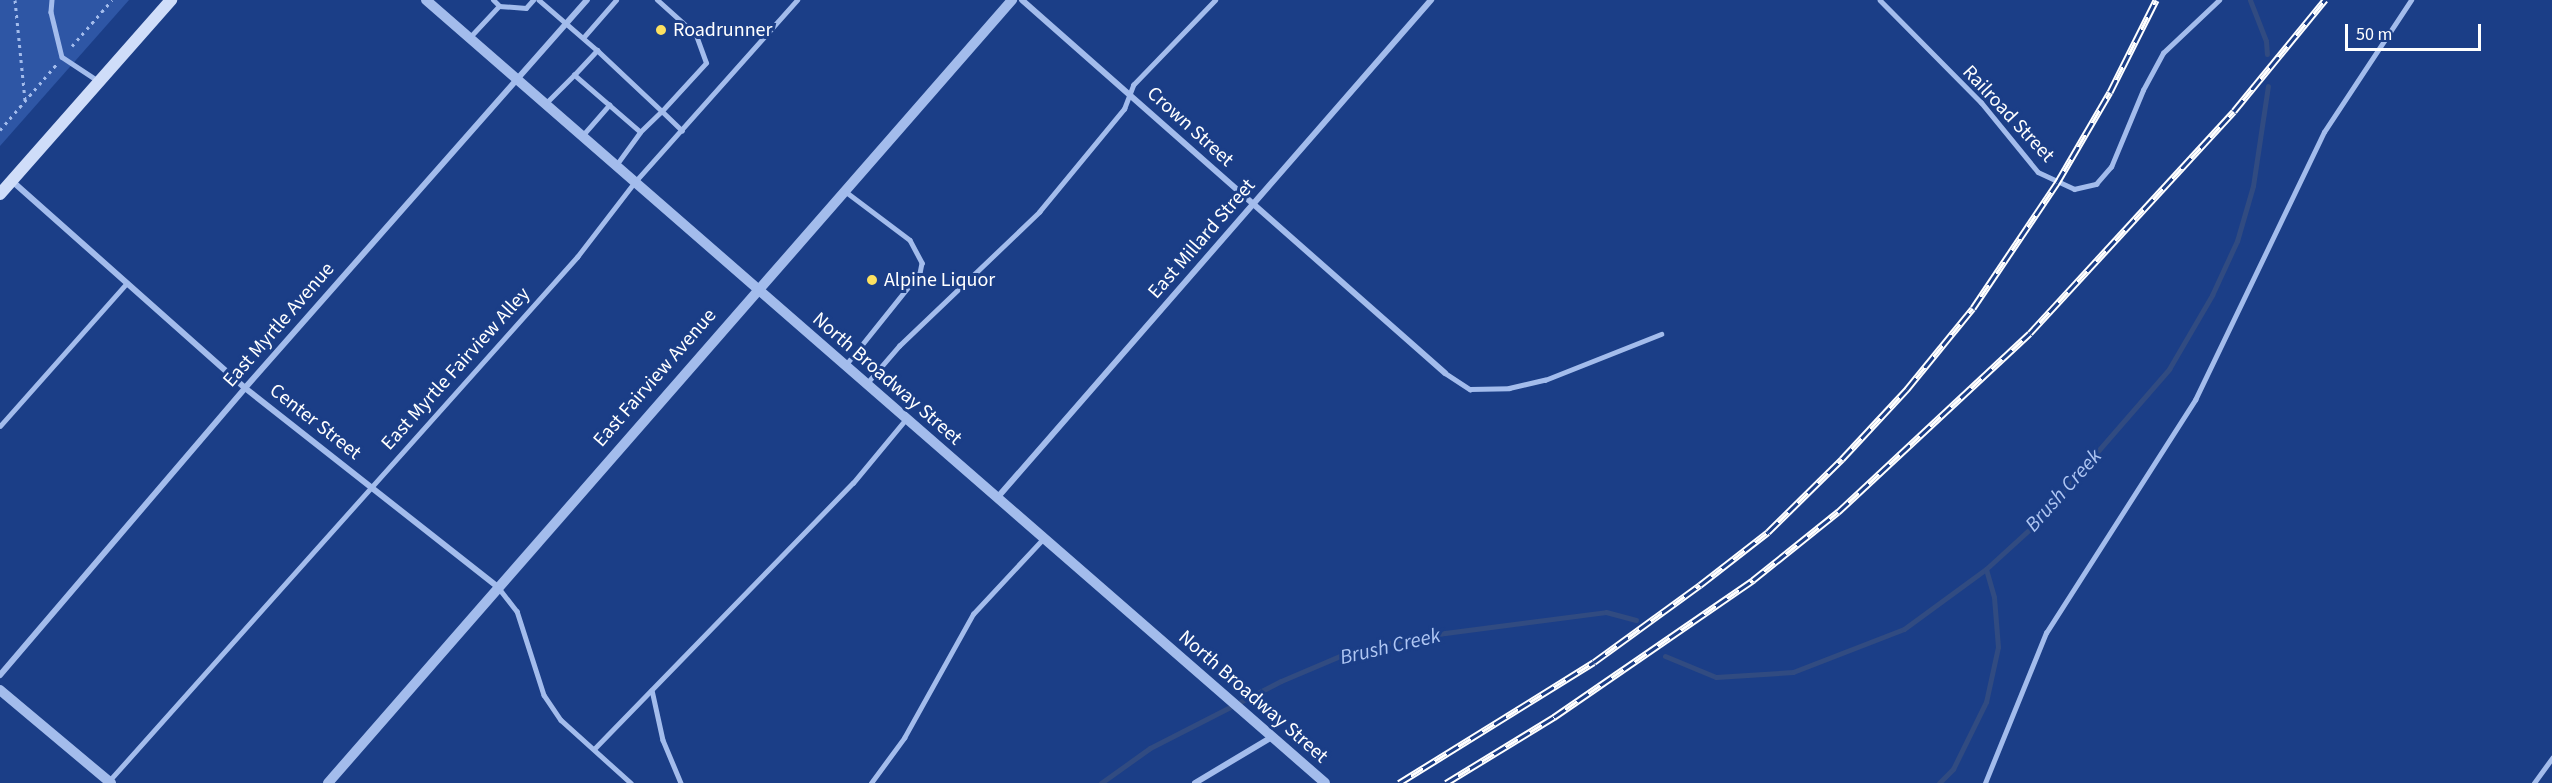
<!DOCTYPE html>
<html>
<head>
<meta charset="utf-8">
<style>
	body { margin:0 }
	#map { position:relative; width:2552px; height:783px; overflow:hidden; background:#1b3e87; font-family:"Source Sans 3",sans-serif }
	div>[style] { position:absolute }
	[style*='--x'] { left:calc(var(--x)*1px); top:calc(var(--y)*1px); width:calc(var(--w)*1px); rotate:calc(var(--a)*1deg) }
	.green>* { inset:0; background:#2e56a5 }
	.stream>* { height:5px; margin:-2.5px; padding:0 2.5px; transform-origin:2.5px; border-radius:2.5px; background:#314b81 }
	.path>* { height:3px; margin-top:-1.5px; transform-origin:0; background:repeating-linear-gradient(90deg,#a3bcec 0 3px,transparent 0 7.5px) }
	.service>* { height:4.5px; margin:-2.25px; padding:0 2.25px; transform-origin:2.25px; border-radius:2.25px; background:#a3bcec }
	.minor>* { height:6px; margin:-3px; padding:0 3px; transform-origin:3px; border-radius:3px; background:#a3bcec }
	.tertiary>* { height:10px; margin:-5px; padding:0 5px; transform-origin:5px; border-radius:5px; background:#a3bcec }
	.secondary>* { height:12px; margin:-6px; padding:0 6px; transform-origin:6px; border-radius:6px; background:#cfddf9 }
	.rail>* { height:7px; margin-top:-3.5px; transform-origin:0; background:repeating-linear-gradient(90deg,#1b3e87 0 14px,#fff 0 28px); box-sizing:border-box; border-block:2px solid #fff }
	.dots>* { width:16px; height:16px; translate:-50% -50%; box-sizing:border-box; border:3px solid #1b3e87; border-radius:50% }
	span { translate:-50% -50%; white-space:nowrap; text-align:center; line-height:1.15; -webkit-text-stroke:6px #1b3e87; paint-order:stroke }
	.poi-label { font-size:20px; color:#fff }
	.left { translate:0 -50%; text-align:left }
	.street-label { font-size:20px; color:#fff }
	.water-label { font-size:21px; color:#afc6f3; font-style:italic }
	.scale { position:absolute; left:2345px; top:24px; width:136px; height:27px; box-sizing:border-box; border:3px solid #fff; border-top:0; padding-left:8px; font-size:18px; line-height:21px; white-space:nowrap; color:#fff; -webkit-text-stroke:4px #1b3e87; paint-order:stroke }
</style>
</head>
<body>
<div id="map">
	<div class="green">
		<div style="clip-path:polygon(0 0,129px 0,0 146px)"></div>
	</div>
	<div class="stream">
		<div style="--x:2250;--y:0;--w:44;--a:68.7"></div>
		<div style="--x:2266;--y:41;--w:13;--a:86"></div>
		<div style="--x:1665;--y:656;--w:55;--a:22.4"></div>
		<div style="--x:1716;--y:677;--w:77;--a:-3.7"></div>
		<div style="--x:1793;--y:672;--w:119;--a:-21.2"></div>
		<div style="--x:1904;--y:629;--w:102;--a:-36.2"></div>
		<div style="--x:1986;--y:569;--w:61;--a:-42.3"></div>
		<div style="--x:2031;--y:528;--w:211;--a:-49"></div>
		<div style="--x:2169;--y:369;--w:86;--a:-59.8"></div>
		<div style="--x:2212;--y:295;--w:60;--a:-65.2"></div>
		<div style="--x:2237;--y:241;--w:57;--a:-73.8"></div>
		<div style="--x:2253;--y:186;--w:101;--a:-81.5"></div>
		<div style="--x:1101;--y:783;--w:60;--a:-35.5"></div>
		<div style="--x:1150;--y:748;--w:147;--a:-27.1"></div>
		<div style="--x:1281;--y:681;--w:79;--a:-23"></div>
		<div style="--x:1354;--y:650;--w:93;--a:-10.6"></div>
		<div style="--x:1445;--y:633;--w:162;--a:-7.4"></div>
		<div style="--x:1606;--y:612;--w:31;--a:15"></div>
		<div style="--x:1939;--y:783;--w:20;--a:-45"></div>
		<div style="--x:1953;--y:769;--w:75;--a:-63.8"></div>
		<div style="--x:1986;--y:702;--w:56;--a:-77.7"></div>
		<div style="--x:1998;--y:647;--w:50;--a:-94.6"></div>
		<div style="--x:1994;--y:597;--w:29;--a:-106"></div>
	</div>
	<div class="path">
		<div style="--x:15;--y:0;--w:101;--a:84.3"></div>
		<div style="--x:72;--y:46;--w:61;--a:-49"></div>
		<div style="--x:0;--y:130;--w:86;--a:-49.3"></div>
	</div>
	<div class="service">
		<div style="--x:52;--y:0;--w:12;--a:95"></div>
		<div style="--x:51;--y:12;--w:46;--a:76.3"></div>
		<div style="--x:62;--y:57;--w:42;--a:33.3"></div>
		<div style="--x:539;--y:0;--w:77;--a:40.8"></div>
		<div style="--x:1880;--y:0;--w:144;--a:45.3"></div>
		<div style="--x:1981;--y:102;--w:90;--a:50.8"></div>
		<div style="--x:2038;--y:172;--w:40;--a:25"></div>
		<div style="--x:2074;--y:189;--w:23;--a:-13"></div>
		<div style="--x:2096;--y:184;--w:23;--a:-49"></div>
		<div style="--x:2111;--y:167;--w:83;--a:-67.4"></div>
		<div style="--x:2143;--y:90;--w:42;--a:-61.6"></div>
		<div style="--x:2163;--y:53;--w:77;--a:-43.4"></div>
		<div style="--x:499;--y:6;--w:27;--a:4"></div>
		<div style="--x:526;--y:8;--w:11;--a:-49"></div>
		<div style="--x:470;--y:37;--w:42;--a:-46.9"></div>
		<div style="--x:499;--y:6;--w:8;--a:-135"></div>
		<div style="--x:583;--y:38;--w:50;--a:-49"></div>
		<div style="--x:546;--y:103;--w:40;--a:-45"></div>
		<div style="--x:640;--y:132;--w:30;--a:-44"></div>
		<div style="--x:662;--y:111;--w:28;--a:44"></div>
		<div style="--x:583;--y:135;--w:40;--a:-49"></div>
		<div style="--x:617;--y:164;--w:39;--a:-54"></div>
		<div style="--x:640;--y:132;--w:87;--a:-139.2"></div>
		<div style="--x:574;--y:75;--w:34;--a:-47"></div>
		<div style="--x:597;--y:50;--w:89;--a:43.2"></div>
		<div style="--x:662;--y:111;--w:65;--a:-47.5"></div>
		<div style="--x:706;--y:63;--w:30;--a:-110"></div>
		<div style="--x:696;--y:35;--w:52;--a:-138.1"></div>
		<div style="--x:845;--y:191;--w:81;--a:37"></div>
		<div style="--x:910;--y:240;--w:26;--a:62"></div>
		<div style="--x:922;--y:263;--w:10;--a:101"></div>
		<div style="--x:920;--y:273;--w:117;--a:128.7"></div>
		<div style="--x:1445;--y:373;--w:30;--a:33"></div>
		<div style="--x:1470;--y:389;--w:39;--a:-1"></div>
		<div style="--x:1509;--y:388;--w:37;--a:-13"></div>
		<div style="--x:1545;--y:380;--w:125;--a:-21.6"></div>
		<div style="--x:868;--y:382;--w:48;--a:-49.3"></div>
		<div style="--x:899;--y:346;--w:194;--a:-43.7"></div>
		<div style="--x:1039;--y:212;--w:134;--a:-50.5"></div>
		<div style="--x:1124;--y:109;--w:26;--a:-69"></div>
		<div style="--x:1133;--y:85;--w:118;--a:-46"></div>
		<div style="--x:0;--y:426;--w:191;--a:-48.4"></div>
		<div style="--x:498;--y:587;--w:31;--a:52"></div>
		<div style="--x:517;--y:611;--w:88;--a:72.2"></div>
		<div style="--x:544;--y:695;--w:30;--a:56"></div>
		<div style="--x:561;--y:720;--w:94;--a:42"></div>
		<div style="--x:652;--y:690;--w:51;--a:77.6"></div>
		<div style="--x:663;--y:740;--w:47;--a:67.3"></div>
		<div style="--x:594;--y:749;--w:371;--a:-45.8"></div>
		<div style="--x:853;--y:483;--w:83;--a:-50.4"></div>
		<div style="--x:109;--y:781;--w:703;--a:-48.23"></div>
		<div style="--x:577;--y:257;--w:93;--a:-52.4"></div>
		<div style="--x:634;--y:183;--w:245;--a:-48.3"></div>
		<div style="--x:871;--y:783;--w:56;--a:-53.7"></div>
		<div style="--x:904;--y:738;--w:142;--a:-60.9"></div>
		<div style="--x:973;--y:614;--w:103;--a:-47"></div>
		<div style="--x:1985;--y:783;--w:162;--a:-67.9"></div>
		<div style="--x:2046;--y:633;--w:277;--a:-57.4"></div>
		<div style="--x:2195;--y:400;--w:297;--a:-64.3"></div>
		<div style="--x:2324;--y:132;--w:158;--a:-56.6"></div>
		<div style="--x:2534;--y:783;--w:31;--a:-54"></div>
	</div>
	<div class="minor">
		<div style="--x:1022;--y:0;--w:564;--a:41.41"></div>
		<div style="--x:12;--y:181;--w:312;--a:41.6"></div>
		<div style="--x:245;--y:388;--w:320;--a:38.2"></div>
		<div style="--x:997;--y:498;--w:661;--a:-48.93"></div>
		<div style="--x:0;--y:675;--w:377;--a:-49.5"></div>
		<div style="--x:245;--y:388;--w:517;--a:-48.61"></div>
		<div style="--x:1195;--y:783;--w:90;--a:-30.9"></div>
	</div>
	<div class="tertiary">
		<div style="--x:426;--y:0;--w:1192;--a:41.05"></div>
		<div style="--x:0;--y:690;--w:145;--a:40"></div>
		<div style="--x:328;--y:783;--w:1040;--a:-48.86"></div>
	</div>
	<div class="secondary">
		<div style="--x:0;--y:194;--w:259;--a:-48.6"></div>
	</div>
	<div class="rail">
		<div style="--x:1399;--y:783;--w:229;--a:-31.8"></div>
		<div style="--x:1594;--y:662;--w:131;--a:-36"></div>
		<div style="--x:1700;--y:585;--w:86;--a:-37.9"></div>
		<div style="--x:1768;--y:532;--w:104;--a:-44.6"></div>
		<div style="--x:1842;--y:459;--w:96;--a:-47.1"></div>
		<div style="--x:1907;--y:389;--w:104;--a:-50.8"></div>
		<div style="--x:1973;--y:308;--w:151;--a:-56.1"></div>
		<div style="--x:2057;--y:183;--w:105;--a:-59.8"></div>
		<div style="--x:2110;--y:92;--w:103;--a:-63.4"></div>
		<div style="--x:1446;--y:783;--w:127;--a:-31.4"></div>
		<div style="--x:1554;--y:717;--w:242;--a:-34.5"></div>
		<div style="--x:1753;--y:580;--w:109;--a:-38.7"></div>
		<div style="--x:1838;--y:512;--w:262;--a:-43"></div>
		<div style="--x:2030;--y:333;--w:301;--a:-47.4"></div>
		<div style="--x:2234;--y:111;--w:144;--a:-50.7"></div>
	</div>
	<div class="dots">
		<div style="left:661px;top:30px;background:#fde160"></div>
		<div style="left:872px;top:280px;background:#fde160"></div>
	</div>
	<div class="poi-label">
		<span class="left" style="left:673px;top:30px">Roadrunner</span>
		<span class="left" style="left:884px;top:280px">Alpine Liquor</span>
	</div>
	<div class="street-label">
		<span style="left:2008px;top:114px;rotate:47deg">Railroad Street</span>
		<span style="left:1190px;top:127px;rotate:42deg">Crown Street</span>
		<span style="left:1202px;top:239px;rotate:-49deg">East Millard Street</span>
		<span style="left:279px;top:325px;rotate:-49deg">East Myrtle Avenue</span>
		<span style="left:456px;top:369px;rotate:-48deg">East Myrtle Fairview Alley</span>
		<span style="left:655px;top:378px;rotate:-49deg">East Fairview Avenue</span>
		<span style="left:887px;top:379px;rotate:41deg">North Broadway Street</span>
		<span style="left:315px;top:422px;rotate:38deg">Center Street</span>
		<span style="left:1253px;top:697px;rotate:41deg">North Broadway Street</span>
	</div>
	<div class="water-label">
		<span style="left:2063px;top:490px;rotate:-48deg">Brush Creek</span>
		<span style="left:1390px;top:646px;rotate:-13deg">Brush Creek</span>
	</div>
	<div class="scale">50 m</div>
</div>
</body>
</html>
